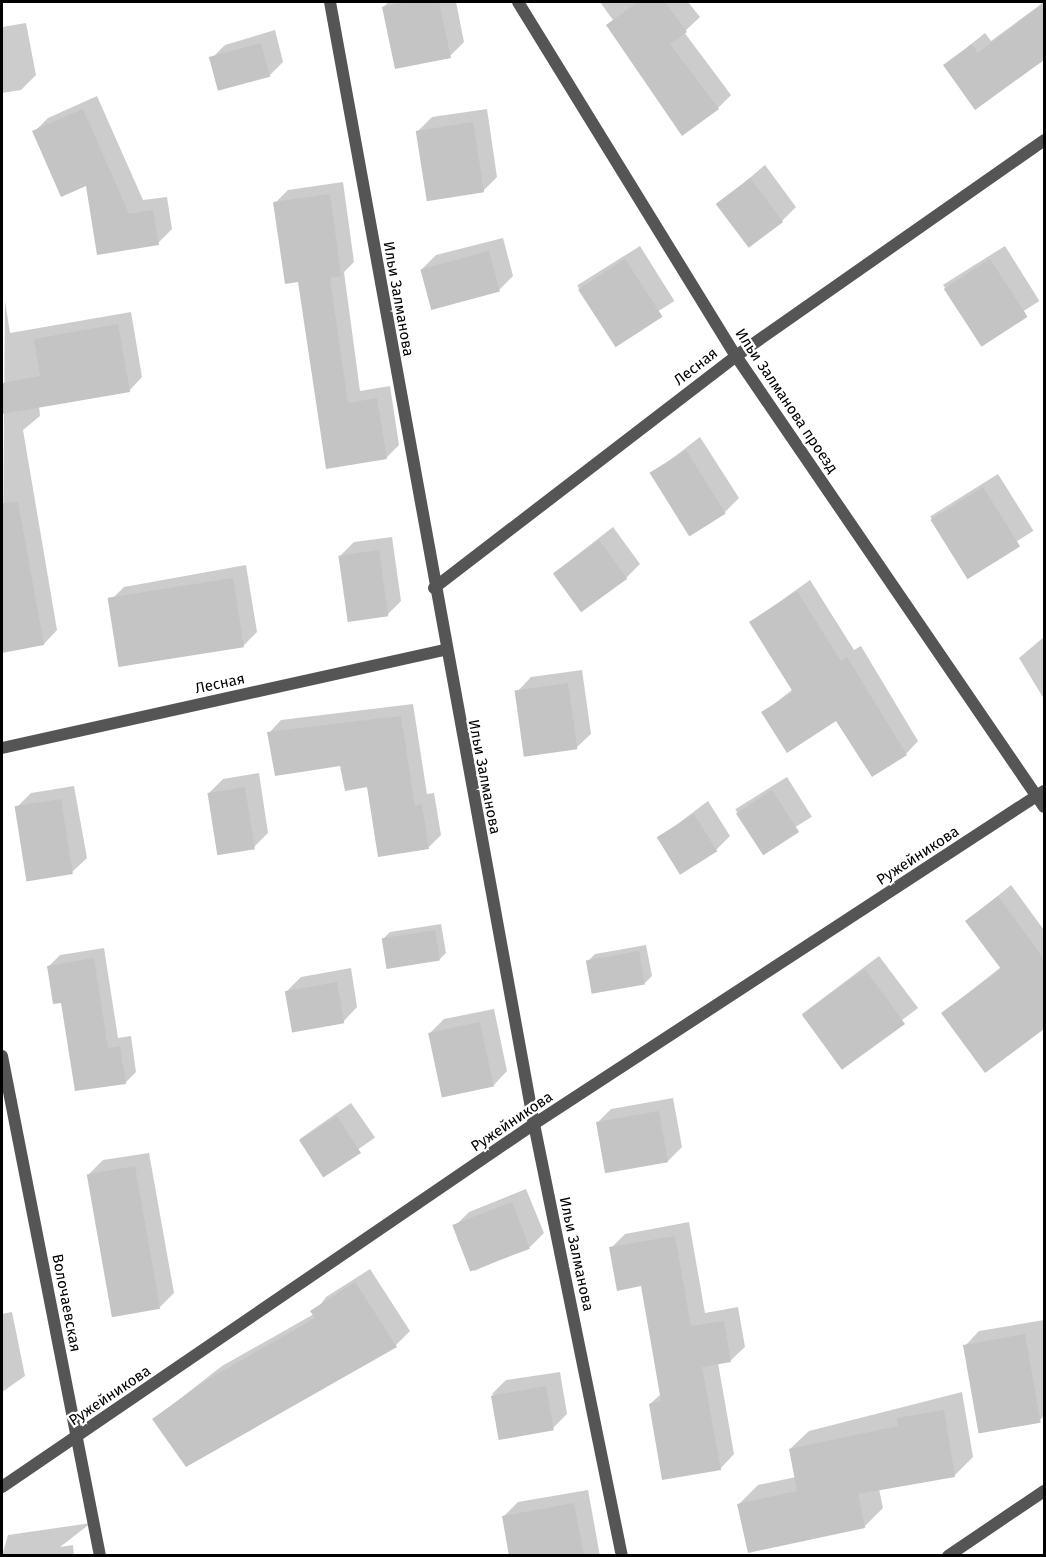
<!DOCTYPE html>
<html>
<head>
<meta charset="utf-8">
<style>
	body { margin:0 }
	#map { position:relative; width:1046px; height:1557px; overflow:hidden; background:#fff; font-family:"Fira Sans",sans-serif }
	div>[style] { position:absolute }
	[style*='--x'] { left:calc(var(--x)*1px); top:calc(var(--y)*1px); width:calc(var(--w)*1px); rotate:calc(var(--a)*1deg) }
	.shadow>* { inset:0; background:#0003; transform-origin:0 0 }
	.building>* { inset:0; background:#c4c4c4; transform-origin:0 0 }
	.minor>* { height:12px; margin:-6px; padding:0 6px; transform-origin:6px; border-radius:6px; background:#555 }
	span { translate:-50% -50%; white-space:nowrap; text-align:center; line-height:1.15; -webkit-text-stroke:4.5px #fff; paint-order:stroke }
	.street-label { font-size:15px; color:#000 }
	.frame { position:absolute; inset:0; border:3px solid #000; pointer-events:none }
</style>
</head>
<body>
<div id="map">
	<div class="shadow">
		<div style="clip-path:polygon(389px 2px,456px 2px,464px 42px,450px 56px,383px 7px)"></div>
		<div style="clip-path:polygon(600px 2px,688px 2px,700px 17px,684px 32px,731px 95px,718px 108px,613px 20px)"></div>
		<div style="clip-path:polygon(1044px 2px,1044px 60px,975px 108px,945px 65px,985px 33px,991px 41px)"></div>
		<div style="clip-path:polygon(26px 23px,36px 75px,21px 90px,2px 93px,2px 27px)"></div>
		<div style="clip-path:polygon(275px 30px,283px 62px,269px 76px,211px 59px,225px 45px)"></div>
		<div style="clip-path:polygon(97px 96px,143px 200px,167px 197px,172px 229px,158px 243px,34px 132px,48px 118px)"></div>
		<div style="clip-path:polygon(487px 109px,497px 177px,483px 191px,418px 131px,432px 117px)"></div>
		<div style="clip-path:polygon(765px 165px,796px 207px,782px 221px,718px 205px)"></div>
		<div style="clip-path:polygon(343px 182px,354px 262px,344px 272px,360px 391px,390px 386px,399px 445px,386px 458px,327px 468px,299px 280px,275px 203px,288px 190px)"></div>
		<div style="clip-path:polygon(503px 238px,513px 276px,499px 290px,422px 269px,436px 255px)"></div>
		<div style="left:640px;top:246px;width:65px;height:74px;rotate:58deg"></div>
		<div style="left:1005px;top:246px;width:65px;height:73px;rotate:58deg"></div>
		<div style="clip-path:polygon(5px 301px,10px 333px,131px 312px,142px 377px,129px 391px,39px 406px,40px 416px,23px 430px,57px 630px,44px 644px,2px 651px)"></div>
		<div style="clip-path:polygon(700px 437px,739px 498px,725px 512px,652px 474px)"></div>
		<div style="left:998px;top:474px;width:67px;height:80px;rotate:58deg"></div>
		<div style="clip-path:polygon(613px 527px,640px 564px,626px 578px,554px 573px)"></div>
		<div style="clip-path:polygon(392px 537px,401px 601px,387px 615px,340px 556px,354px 542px)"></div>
		<div style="clip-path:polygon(246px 565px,257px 632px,243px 646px,110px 601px,124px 587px)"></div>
		<div style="clip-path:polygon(810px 580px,854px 650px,861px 646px,918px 741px,906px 754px,837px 719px,763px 713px,793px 689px,751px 622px)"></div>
		<div style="clip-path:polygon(1044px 637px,1044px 699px,1019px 658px)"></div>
		<div style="clip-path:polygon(582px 670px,591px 734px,576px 748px,517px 692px,531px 677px)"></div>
		<div style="clip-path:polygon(413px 704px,427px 794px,434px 793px,441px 835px,429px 847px,342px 764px,269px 733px,281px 720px)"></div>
		<div style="clip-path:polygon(259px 773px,268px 833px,254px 847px,209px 793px,223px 779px)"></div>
		<div style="left:787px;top:777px;width:47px;height:61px;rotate:58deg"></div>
		<div style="clip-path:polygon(74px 786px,87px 858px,72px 872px,17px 807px,31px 793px)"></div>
		<div style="clip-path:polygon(708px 801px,730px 836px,716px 850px,659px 838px)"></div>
		<div style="clip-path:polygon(1011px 885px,1044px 930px,1044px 1027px,986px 1071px,943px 1013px,1001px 967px,967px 921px)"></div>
		<div style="clip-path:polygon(441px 924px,446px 953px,439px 960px,383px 939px,390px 932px)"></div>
		<div style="clip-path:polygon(646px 945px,652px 976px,645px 983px,588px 961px,595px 954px)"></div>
		<div style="clip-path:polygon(104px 948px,118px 1038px,131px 1036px,136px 1072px,125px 1083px,62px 1001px,49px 966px,60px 955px)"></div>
		<div style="left:879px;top:956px;width:65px;height:96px;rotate:53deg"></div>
		<div style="clip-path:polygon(351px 968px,357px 1007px,343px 1022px,287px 991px,301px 977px)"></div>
		<div style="clip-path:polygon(494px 1009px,507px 1071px,493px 1086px,430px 1033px,444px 1019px)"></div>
		<div style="clip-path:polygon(673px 1098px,682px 1147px,668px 1161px,597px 1123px,611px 1109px)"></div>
		<div style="left:351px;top:1103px;width:42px;height:63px;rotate:55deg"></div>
		<div style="clip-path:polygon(149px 1153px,174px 1293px,160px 1307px,89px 1174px,103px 1160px)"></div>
		<div style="clip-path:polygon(526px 1189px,544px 1233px,530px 1247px,474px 1271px,455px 1226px,469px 1212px)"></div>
		<div style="clip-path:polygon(689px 1222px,705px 1313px,738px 1307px,745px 1347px,730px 1361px,718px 1363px,734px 1454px,720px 1469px,650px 1404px,661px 1394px,642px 1285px,611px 1248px,625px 1234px)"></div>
		<div style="clip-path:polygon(370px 1269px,410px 1331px,396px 1345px,154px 1419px,222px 1366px,314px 1314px,326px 1297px)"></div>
		<div style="clip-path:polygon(12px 1312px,25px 1376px,2px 1392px,2px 1314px)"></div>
		<div style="clip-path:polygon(1044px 1320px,1044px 1416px,1039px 1421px,965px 1346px,979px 1331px)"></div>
		<div style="clip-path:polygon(560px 1372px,567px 1414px,553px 1428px,492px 1394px,506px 1380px)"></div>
		<div style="clip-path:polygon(962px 1392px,973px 1457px,954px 1476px,879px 1489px,883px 1508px,864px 1527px,739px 1504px,758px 1485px,796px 1477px,790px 1449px,809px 1431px)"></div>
		<div style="clip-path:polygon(588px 1490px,600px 1556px,512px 1556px,504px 1516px,518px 1502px)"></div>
		<div style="clip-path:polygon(91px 1523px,60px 1547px,73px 1545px,74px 1556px,2px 1556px,8px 1535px)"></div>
	</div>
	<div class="building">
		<div style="clip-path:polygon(408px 2px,439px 2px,451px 58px,395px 69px,382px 7px)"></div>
		<div style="clip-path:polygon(638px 2px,665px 2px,687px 32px,670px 44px,719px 109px,682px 136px,606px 25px)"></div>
		<div style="clip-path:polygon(1044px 3px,1044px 60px,975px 110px,943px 65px,972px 44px,978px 53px)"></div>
		<div style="left:261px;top:43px;width:35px;height:54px;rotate:75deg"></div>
		<div style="clip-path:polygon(83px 109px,129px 214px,153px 210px,159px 245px,97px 255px,86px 186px,61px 197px,32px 131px)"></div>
		<div style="left:473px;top:122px;width:71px;height:58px;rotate:81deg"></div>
		<div style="left:750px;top:178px;width:55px;height:43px;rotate:53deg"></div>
		<div style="clip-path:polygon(330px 194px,341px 276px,330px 278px,348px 403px,377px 398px,387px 459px,326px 469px,298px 282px,285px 284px,273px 202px)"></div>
		<div style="left:489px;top:251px;width:42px;height:71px;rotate:75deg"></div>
		<div style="left:625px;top:259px;width:69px;height:56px;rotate:57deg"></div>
		<div style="left:990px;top:259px;width:69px;height:55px;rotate:57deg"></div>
		<div style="clip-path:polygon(118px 324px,130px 392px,2px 414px,2px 383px,40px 376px,34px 339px)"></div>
		<div style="left:686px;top:450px;width:75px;height:43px;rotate:58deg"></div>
		<div style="left:983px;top:487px;width:70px;height:62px;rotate:58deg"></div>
		<div style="clip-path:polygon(18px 502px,44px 645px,2px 653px,2px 503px)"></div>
		<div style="left:599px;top:540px;width:48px;height:57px;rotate:54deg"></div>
		<div style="left:379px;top:550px;width:67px;height:41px;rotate:82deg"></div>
		<div style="left:233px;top:578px;width:70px;height:127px;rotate:81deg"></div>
		<div style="clip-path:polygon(797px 591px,841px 661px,847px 657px,907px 755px,872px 777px,836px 721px,787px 753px,761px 712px,793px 692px,749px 622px)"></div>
		<div style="left:568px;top:683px;width:67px;height:54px;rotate:82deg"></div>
		<div style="clip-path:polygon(401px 716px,415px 806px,422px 804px,429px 849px,378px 857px,367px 787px,345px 791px,340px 766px,275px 776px,267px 732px)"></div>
		<div style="left:245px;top:787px;width:63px;height:38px;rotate:81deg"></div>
		<div style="left:772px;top:790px;width:50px;height:43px;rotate:57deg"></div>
		<div style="left:61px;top:799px;width:76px;height:47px;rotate:81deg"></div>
		<div style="left:694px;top:814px;width:44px;height:44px;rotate:58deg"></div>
		<div style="clip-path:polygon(998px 896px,1044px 959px,1044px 1029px,985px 1073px,941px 1013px,1001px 969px,965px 921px)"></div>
		<div style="left:435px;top:930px;width:31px;height:54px;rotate:81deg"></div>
		<div style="left:639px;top:951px;width:34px;height:54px;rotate:80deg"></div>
		<div style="clip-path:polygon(94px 958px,108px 1048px,120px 1046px,126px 1084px,75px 1091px,61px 1003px,53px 1004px,47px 966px)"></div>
		<div style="left:865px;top:969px;width:68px;height:78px;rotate:54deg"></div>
		<div style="left:337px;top:982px;width:42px;height:53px;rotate:80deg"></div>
		<div style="left:480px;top:1022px;width:66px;height:53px;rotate:78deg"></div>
		<div style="left:659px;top:1111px;width:52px;height:64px;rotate:80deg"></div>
		<div style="left:337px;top:1116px;width:44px;height:45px;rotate:57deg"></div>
		<div style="left:135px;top:1166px;width:145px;height:49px;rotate:80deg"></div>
		<div style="left:512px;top:1202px;width:50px;height:64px;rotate:69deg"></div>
		<div style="clip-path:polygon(675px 1236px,691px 1326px,724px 1321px,731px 1362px,702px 1367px,721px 1470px,662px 1480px,649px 1404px,661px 1401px,641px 1286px,617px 1291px,609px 1247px)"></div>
		<div style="clip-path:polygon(355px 1282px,397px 1347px,186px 1467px,152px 1419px,207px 1380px,315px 1318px,310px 1311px)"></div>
		<div style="left:1025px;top:1334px;width:90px;height:63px;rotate:80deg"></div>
		<div style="left:546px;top:1386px;width:45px;height:56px;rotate:80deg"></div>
		<div style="clip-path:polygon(944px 1410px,955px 1477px,858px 1494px,865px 1528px,748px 1553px,737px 1504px,797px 1491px,789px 1449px,898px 1426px,897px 1418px)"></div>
		<div style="clip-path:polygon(574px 1503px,584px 1556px,509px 1556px,502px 1516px)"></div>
	</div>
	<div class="minor">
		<div style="--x:330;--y:2;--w:1140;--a:79.7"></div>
		<div style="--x:534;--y:1124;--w:441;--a:78.5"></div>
		<div style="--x:518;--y:2;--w:416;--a:58.4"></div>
		<div style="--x:736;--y:356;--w:546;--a:55.67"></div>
		<div style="--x:434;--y:588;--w:381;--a:-37.5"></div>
		<div style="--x:736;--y:356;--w:376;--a:-35"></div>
		<div style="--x:2;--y:748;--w:454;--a:-12.5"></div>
		<div style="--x:2;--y:1056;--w:510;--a:78.91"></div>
		<div style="--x:2;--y:1487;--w:644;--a:-34.31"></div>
		<div style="--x:534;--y:1124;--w:609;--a:-33.14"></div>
		<div style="--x:948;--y:1556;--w:116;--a:-34.1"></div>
	</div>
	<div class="street-label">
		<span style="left:398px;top:299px;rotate:80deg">Ильи Залманова</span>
		<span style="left:696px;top:367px;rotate:-38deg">Лесная</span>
		<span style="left:786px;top:401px;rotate:56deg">Ильи Залманова проезд</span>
		<span style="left:220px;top:684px;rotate:-12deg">Лесная</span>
		<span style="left:484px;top:777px;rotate:79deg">Ильи Залманова</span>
		<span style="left:918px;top:856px;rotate:-33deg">Ружейникова</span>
		<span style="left:512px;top:1122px;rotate:-34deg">Ружейникова</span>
		<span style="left:576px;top:1254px;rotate:78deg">Ильи Залманова</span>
		<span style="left:66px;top:1303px;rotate:79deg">Волочаевская</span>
		<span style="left:110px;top:1396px;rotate:-34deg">Ружейникова</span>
	</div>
	<div class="frame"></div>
</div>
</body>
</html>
